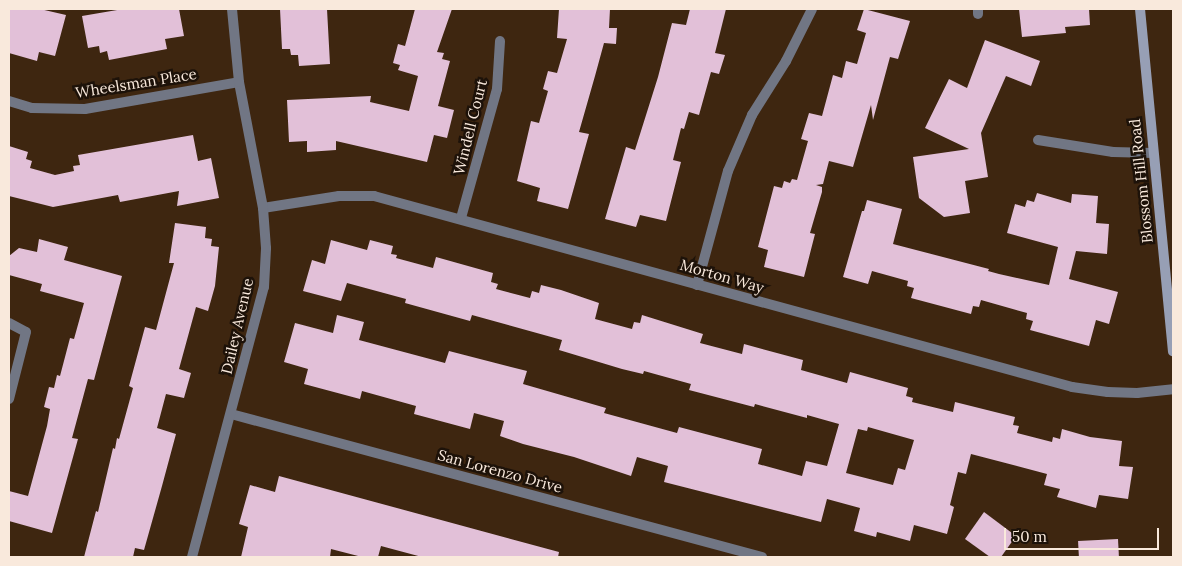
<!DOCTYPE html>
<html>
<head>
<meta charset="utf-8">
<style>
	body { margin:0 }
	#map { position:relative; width:1182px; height:566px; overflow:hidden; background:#3e2610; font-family:Lora,serif }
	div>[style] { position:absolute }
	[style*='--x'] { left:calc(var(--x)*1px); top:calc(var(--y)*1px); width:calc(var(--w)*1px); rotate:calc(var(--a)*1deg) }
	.building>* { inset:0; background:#e2c0d8; transform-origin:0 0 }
	.lane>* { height:10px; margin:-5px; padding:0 5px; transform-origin:5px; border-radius:5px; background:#717684 }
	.street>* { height:10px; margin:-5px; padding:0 5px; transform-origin:5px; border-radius:5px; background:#717684 }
	.secondary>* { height:10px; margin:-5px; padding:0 5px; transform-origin:5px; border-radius:5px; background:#979fb5 }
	span { translate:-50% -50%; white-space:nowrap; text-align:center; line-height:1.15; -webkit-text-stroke:5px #1d1209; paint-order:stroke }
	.street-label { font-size:15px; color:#f9e9dc }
	.frame { position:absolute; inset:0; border:10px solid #f9e9dc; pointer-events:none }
	.scale { position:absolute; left:1004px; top:528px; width:155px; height:22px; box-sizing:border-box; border:2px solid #f9e9dc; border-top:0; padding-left:6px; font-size:15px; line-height:18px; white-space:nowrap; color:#f9e9dc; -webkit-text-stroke:4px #1d1209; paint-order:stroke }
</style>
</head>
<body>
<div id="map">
	<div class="building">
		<div style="clip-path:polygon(9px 9px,40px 9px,66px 15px,55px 56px,39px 52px,37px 61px,9px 53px)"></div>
		<div style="clip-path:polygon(123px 9px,179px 9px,184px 36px,165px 39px,167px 49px,109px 60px,107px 51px,100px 53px,99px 46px,88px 48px,82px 16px)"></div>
		<div style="clip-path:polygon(280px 9px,327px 9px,330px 64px,299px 66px,298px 55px,291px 55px,290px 49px,282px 49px)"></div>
		<div style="clip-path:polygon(415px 9px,452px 9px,437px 52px,444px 53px,442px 59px,450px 61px,438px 106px,454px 110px,447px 138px,434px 135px,427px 162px,336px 141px,336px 150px,307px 152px,307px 141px,289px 142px,287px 100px,371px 96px,370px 102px,409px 111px,418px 76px,398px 70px,400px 65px,393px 63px,398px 44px,405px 46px)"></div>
		<div style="clip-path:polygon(559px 9px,610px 9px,609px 28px,617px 28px,616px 44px,604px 43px,595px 76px,579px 132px,589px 134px,568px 209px,537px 201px,540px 188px,517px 181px,531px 121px,539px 123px,548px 91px,543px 89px,548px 71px,557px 73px,567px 39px,557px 38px)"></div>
		<div style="clip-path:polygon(690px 9px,726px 9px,715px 53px,725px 55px,719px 74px,711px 72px,699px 115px,689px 112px,684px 129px,681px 128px,673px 160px,681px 162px,666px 221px,640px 215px,636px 227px,605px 219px,626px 147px,635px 150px,658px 77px,672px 23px,686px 25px)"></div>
		<div style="clip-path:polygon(864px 9px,910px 21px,898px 59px,890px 57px,873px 120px,871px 105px,853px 167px,829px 161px,823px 184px,816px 185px,822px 187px,822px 192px,810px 233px,815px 234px,804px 277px,764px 267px,768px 250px,758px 247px,774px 186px,782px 188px,784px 181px,790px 183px,792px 179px,797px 180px,808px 141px,801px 139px,809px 113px,822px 116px,833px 75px,842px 78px,846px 61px,857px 64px,866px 33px,857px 30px)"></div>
		<div style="clip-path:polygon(1019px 9px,1089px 9px,1090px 25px,1065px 27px,1066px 33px,1022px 37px)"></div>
		<div style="clip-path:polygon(985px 40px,1040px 61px,1031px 86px,1006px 76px,981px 133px,988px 177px,965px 181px,970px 213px,944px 217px,919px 198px,913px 157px,969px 149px,925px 128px,949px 79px,967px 88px)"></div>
		<div style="clip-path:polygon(193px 135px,198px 161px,211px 158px,219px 198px,177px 206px,179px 191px,120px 202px,118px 195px,53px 207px,9px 196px,9px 146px,28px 152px,26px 159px,32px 161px,30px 168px,55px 175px,74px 171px,73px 166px,80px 165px,78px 155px)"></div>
		<div style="clip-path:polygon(1037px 193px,1071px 203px,1072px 194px,1098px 196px,1096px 223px,1109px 224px,1107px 254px,1076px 251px,1069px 279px,1118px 292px,1109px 324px,1096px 320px,1089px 346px,1030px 330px,1033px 321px,1026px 319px,1027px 313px,981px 300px,979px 307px,973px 306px,971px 314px,911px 298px,914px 288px,907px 286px,908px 281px,872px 271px,868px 284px,843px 277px,862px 211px,864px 211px,867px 200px,902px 209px,893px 244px,989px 269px,988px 271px,999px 274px,1049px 285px,1058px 247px,1007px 233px,1015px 204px,1025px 207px,1027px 200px,1034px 202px)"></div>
		<div style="clip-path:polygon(175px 223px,206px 227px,205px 238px,212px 239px,211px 246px,219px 247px,215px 286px,208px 311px,196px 307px,179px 369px,191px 373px,184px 398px,166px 394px,157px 428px,176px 434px,162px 486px,144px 550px,135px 548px,133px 557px,84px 557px,96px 511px,98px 512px,113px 448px,115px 449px,117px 438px,119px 439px,133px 388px,129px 386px,145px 327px,156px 330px,174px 263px,169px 263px)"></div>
		<div style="clip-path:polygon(39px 239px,68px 247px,64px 260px,122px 276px,94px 380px,88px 379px,72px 438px,78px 439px,52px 533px,9px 521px,9px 491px,28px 496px,47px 426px,50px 409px,44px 407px,49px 387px,54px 388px,57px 375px,60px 376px,70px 338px,74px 339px,84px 303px,40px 291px,42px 284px,9px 275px,9px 256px,19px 248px,37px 252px)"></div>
		<div style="clip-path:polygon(evenodd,331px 240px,367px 250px,370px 240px,393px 246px,391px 254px,397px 255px,396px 258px,433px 268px,436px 257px,493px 273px,491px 282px,498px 284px,496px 289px,530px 298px,532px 291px,539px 293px,541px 285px,561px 290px,599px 303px,595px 319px,632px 329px,634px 322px,640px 323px,642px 315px,703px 334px,700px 343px,742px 354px,744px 344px,803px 360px,801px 370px,847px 383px,850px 372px,908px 388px,906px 396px,913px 398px,912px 402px,953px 412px,955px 402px,1015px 417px,1013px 425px,1019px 426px,1017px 433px,1052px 442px,1053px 437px,1060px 439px,1062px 429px,1090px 437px,1122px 441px,1119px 466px,1133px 467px,1128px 499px,1099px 495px,1096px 508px,1057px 497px,1060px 489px,1044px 485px,1047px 474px,971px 454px,966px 474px,958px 472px,950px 505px,954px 507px,947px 534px,914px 525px,910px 541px,877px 532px,876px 537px,854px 531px,860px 508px,827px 499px,821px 522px,664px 482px,668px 466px,637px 457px,631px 476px,574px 457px,523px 444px,500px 436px,504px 421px,474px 413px,470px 429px,414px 414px,416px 406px,362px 391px,360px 399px,304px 384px,308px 369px,284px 362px,295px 323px,333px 333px,337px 315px,364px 322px,359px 340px,445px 363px,449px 351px,527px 371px,523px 384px,606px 408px,604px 413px,677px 433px,679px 427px,762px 449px,758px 464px,802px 476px,806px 461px,827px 466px,839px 424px,807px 415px,807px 418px,755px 404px,754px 407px,689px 390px,691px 384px,644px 371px,643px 374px,622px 369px,559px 350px,562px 340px,472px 315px,470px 321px,405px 303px,406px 299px,347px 283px,341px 301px,303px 291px,312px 260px,325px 264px,331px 240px,868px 427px,914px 440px,905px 470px,898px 468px,893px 485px,846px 473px,858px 429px,867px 431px,868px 427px)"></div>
		<div style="clip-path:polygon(279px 476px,559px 552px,558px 557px,422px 557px,381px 546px,378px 557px,362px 557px,331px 549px,330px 557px,241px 557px,248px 527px,239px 524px,250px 485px,275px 492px)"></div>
		<div style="clip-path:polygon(984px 512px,1016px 536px,1001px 557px,990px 557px,965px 539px)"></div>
		<div style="left:1118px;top:539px;width:18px;height:40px;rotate:87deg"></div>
	</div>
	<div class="lane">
		<div style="--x:978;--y:9;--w:5;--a:90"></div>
	</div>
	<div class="street">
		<div style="--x:9;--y:101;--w:24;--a:17"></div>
		<div style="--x:32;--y:108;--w:53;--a:1.1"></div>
		<div style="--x:85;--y:109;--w:156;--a:-9.9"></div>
		<div style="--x:1038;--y:140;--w:76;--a:9.1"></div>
		<div style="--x:1113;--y:152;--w:40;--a:1.4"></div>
		<div style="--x:263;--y:208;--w:77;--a:-9"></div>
		<div style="--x:339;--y:196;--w:35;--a:0"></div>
		<div style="--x:374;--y:196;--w:724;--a:15.3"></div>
		<div style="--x:1072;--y:387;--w:36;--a:8"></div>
		<div style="--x:1108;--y:392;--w:29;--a:2"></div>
		<div style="--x:1137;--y:393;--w:36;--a:-6"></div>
		<div style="--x:461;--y:218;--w:134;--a:-74.4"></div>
		<div style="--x:497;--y:89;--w:48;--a:-86.4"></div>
		<div style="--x:697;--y:285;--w:118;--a:-74.8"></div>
		<div style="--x:728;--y:171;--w:61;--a:-66.8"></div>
		<div style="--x:752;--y:115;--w:64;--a:-57.8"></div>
		<div style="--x:786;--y:61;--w:58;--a:-63.4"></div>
		<div style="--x:9;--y:323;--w:19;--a:28"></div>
		<div style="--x:26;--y:332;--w:69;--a:104.2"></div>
		<div style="--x:231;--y:414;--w:550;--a:15.07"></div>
		<div style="--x:192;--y:557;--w:279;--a:-75.1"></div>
		<div style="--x:264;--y:287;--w:39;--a:-87"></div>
		<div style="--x:266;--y:248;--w:40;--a:-94.3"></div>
		<div style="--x:263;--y:208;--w:128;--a:-100.8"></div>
		<div style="--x:239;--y:82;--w:73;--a:-95.5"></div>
	</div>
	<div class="secondary">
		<div style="--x:1140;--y:9;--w:344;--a:84.5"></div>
	</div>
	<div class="street-label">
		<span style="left:136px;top:83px;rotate:-9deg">Wheelsman Place</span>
		<span style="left:470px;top:127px;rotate:-76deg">Windell Court</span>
		<span style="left:1141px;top:181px;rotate:-96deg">Blossom Hill Road</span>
		<span style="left:722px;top:276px;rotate:16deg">Morton Way</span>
		<span style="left:237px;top:326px;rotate:-77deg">Dailey Avenue</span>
		<span style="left:500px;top:471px;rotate:15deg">San Lorenzo Drive</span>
	</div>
	<div class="frame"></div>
	<div class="scale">50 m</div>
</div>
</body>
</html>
